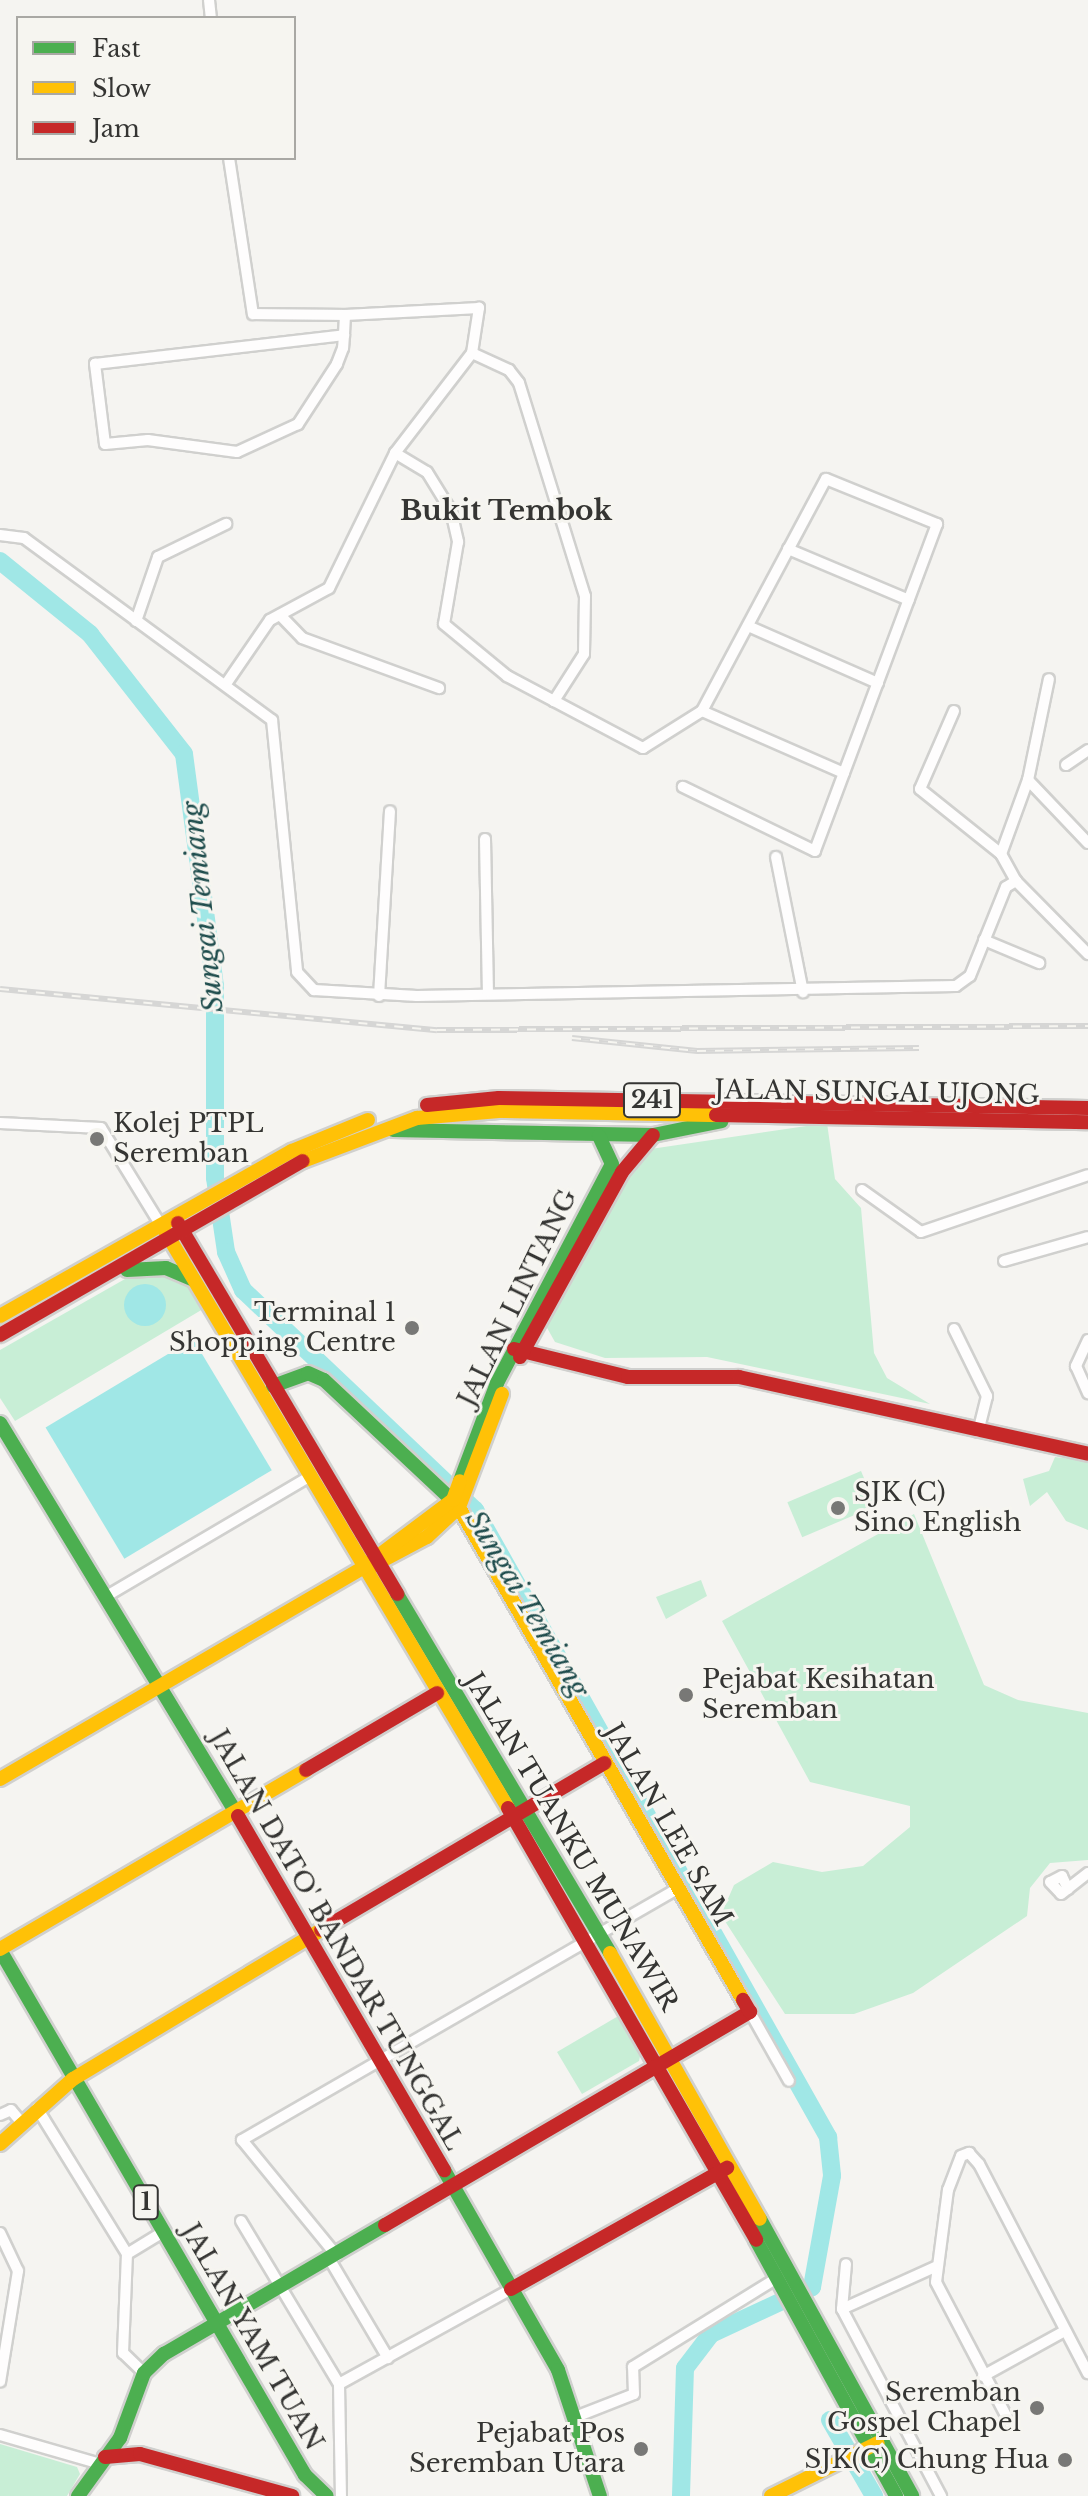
<!DOCTYPE html>
<html>
<head>
<meta charset="utf-8">
<style>
	body { margin:0 }
	#map { position:relative; width:1088px; height:2496px; overflow:hidden; background:#f5f4f1; font-family:"Libre Baskerville",serif }
	div>[style] { position:absolute }
	[style*='--x'] { left:calc(var(--x)*1px); top:calc(var(--y)*1px); width:calc(var(--w)*1px); rotate:calc(var(--a)*1deg) }
	.green>* { inset:0; background:#c8eed6; transform-origin:0 0 }
	.water>* { inset:0; background:#a0e7e6; transform-origin:0 0 }
	.round { border-radius:50% }
	.river>* { height:18px; margin:-9px; padding:0 9px; transform-origin:9px; border-radius:9px; background:#a0e7e6 }
	.roads { filter:drop-shadow(2px 0 #d0d0ce) drop-shadow(-2px 0 #d0d0ce) drop-shadow(0 2px #d0d0ce) drop-shadow(0 -2px #d0d0ce) }
	.street>* { height:10px; margin:-5px; padding:0 5px; transform-origin:5px; border-radius:5px; background:#fefdfd }
	.fast>* { height:14px; margin:-7px; padding:0 7px; transform-origin:7px; border-radius:7px; background:#4caf50 }
	.slow>* { height:14px; margin:-7px; padding:0 7px; transform-origin:7px; border-radius:7px; background:#ffc107 }
	.jam>* { height:14px; margin:-7px; padding:0 7px; transform-origin:7px; border-radius:7px; background:#c62828 }
	.rail>* { height:6px; margin-top:-3px; transform-origin:0; background:repeating-linear-gradient(90deg,#f6f5f0 0 9px,#d6d6d5 0 18px); box-sizing:border-box; border-block:2px solid #d6d6d5 }
	.dots>* { width:22px; height:22px; translate:-50% -50%; box-sizing:border-box; border:4px solid #f6f5f0; border-radius:50% }
	span { translate:-50% -50%; white-space:nowrap; text-align:center; line-height:1.15; -webkit-text-stroke:6px #f6f5f0; paint-order:stroke }
	.shield-label span { padding:2px 6px; background:#f6f5f0; border:2px solid; border-radius:6px; -webkit-text-stroke-width:0 }
	.shield-label { font-size:24px; color:#353533; font-weight:700 }
	.street-label { font-size:26px; color:#353533 }
	.poi-label { font-size:26px; color:#353533 }
	.left { translate:0 -50%; text-align:left }
	.right { translate:-100% -50%; text-align:right }
	.neighbourhood-label { font-size:28px; color:#353533; font-weight:700 }
	.water-label { font-size:28px; color:#1e4c4c; font-style:italic }
	.legend { position:absolute; left:16px; top:16px; width:280px; height:144px; box-sizing:border-box; background:#f6f5f0; border:2px solid #a9a8a4; margin:0; padding:10px 14px; list-style:none; font-size:24px; color:#353533 }
	.legend li { display:flex; align-items:center; gap:16px; height:40px }
	.legend b { width:40px; border:2px solid #a9a8a4 }
</style>
</head>
<body>
<div id="map">
	<div class="green">
		<div style="clip-path:polygon(827px 1123px,835px 1179px,861px 1208px,874px 1353px,887px 1378px,930px 1404px,707px 1357px,605px 1358px,555px 1342px,546px 1326px,637px 1151px)"></div>
		<div style="clip-path:polygon(164px 1274px,190px 1284px,203px 1309px,15px 1421px,0 1398px,0 1350px,125px 1279px)"></div>
		<div style="clip-path:polygon(1055px 1457px,1088px 1461px,1088px 1530px,1066px 1521px,1047px 1492px,1030px 1506px,1023px 1479px,1049px 1471px)"></div>
		<div style="left:861px;top:1471px;width:38px;height:80px;rotate:67deg"></div>
		<div style="clip-path:polygon(914px 1514px,984px 1685px,1018px 1700px,1088px 1713px,1088px 1860px,1050px 1863px,1030px 1888px,1027px 1916px,913px 1993px,854px 2014px,785px 2014px,721px 1915px,734px 1885px,773px 1862px,822px 1872px,863px 1866px,910px 1827px,910px 1806px,810px 1782px,722px 1621px)"></div>
		<div style="clip-path:polygon(701px 1580px,707px 1596px,666px 1619px,656px 1597px)"></div>
		<div style="clip-path:polygon(620px 2015px,641px 2052px,639px 2061px,582px 2094px,557px 2052px)"></div>
		<div style="clip-path:polygon(0 2444px,77px 2467px,80px 2474px,67px 2496px,0 2496px)"></div>
	</div>
	<div class="water">
		<div class="round" style="left:124px;top:1284px;width:42px;height:42px"></div>
		<div style="left:193px;top:1339px;width:153px;height:172px;rotate:59deg"></div>
	</div>
	<div class="river">
		<div style="--x:0;--y:561;--w:116;--a:39"></div>
		<div style="--x:90;--y:634;--w:152;--a:51.9"></div>
		<div style="--x:184;--y:754;--w:234;--a:82.4"></div>
		<div style="--x:215;--y:986;--w:192;--a:90"></div>
		<div style="--x:215;--y:1178;--w:75;--a:81.5"></div>
		<div style="--x:226;--y:1252;--w:42;--a:65.9"></div>
		<div style="--x:243;--y:1290;--w:320;--a:43.5"></div>
		<div style="--x:475;--y:1510;--w:720;--a:60.62"></div>
		<div style="--x:828;--y:2137;--w:39;--a:84"></div>
		<div style="--x:832;--y:2176;--w:113;--a:100.2"></div>
		<div style="--x:812;--y:2287;--w:111;--a:155"></div>
		<div style="--x:711;--y:2334;--w:43;--a:127.4"></div>
		<div style="--x:685;--y:2368;--w:128;--a:91.8"></div>
		<div style="--x:830;--y:2420;--w:88;--a:59.9"></div>
	</div>
	<div class="roads">
		<div class="street">
			<div style="--x:209;--y:0;--w:18;--a:84"></div>
			<div style="--x:229;--y:158;--w:158;--a:81.3"></div>
			<div style="--x:253;--y:314;--w:92;--a:0.6"></div>
			<div style="--x:472;--y:353;--w:41;--a:24.7"></div>
			<div style="--x:509;--y:370;--w:16;--a:52"></div>
			<div style="--x:519;--y:383;--w:223;--a:72.8"></div>
			<div style="--x:585;--y:596;--w:58;--a:91"></div>
			<div style="--x:584;--y:654;--w:56;--a:122.6"></div>
			<div style="--x:395;--y:453;--w:37;--a:31"></div>
			<div style="--x:427;--y:472;--w:46;--a:58.4"></div>
			<div style="--x:451;--y:511;--w:32;--a:77"></div>
			<div style="--x:458;--y:542;--w:83;--a:99.7"></div>
			<div style="--x:444;--y:624;--w:82;--a:39.5"></div>
			<div style="--x:507;--y:676;--w:154;--a:27.9"></div>
			<div style="--x:643;--y:748;--w:70;--a:-32.1"></div>
			<div style="--x:702;--y:711;--w:263;--a:-61.9"></div>
			<div style="--x:826;--y:479;--w:120;--a:22.1"></div>
			<div style="--x:937;--y:524;--w:349;--a:110.5"></div>
			<div style="--x:815;--y:851;--w:147;--a:-154.1"></div>
			<div style="--x:0;--y:535;--w:24;--a:7"></div>
			<div style="--x:24;--y:538;--w:308;--a:36.3"></div>
			<div style="--x:272;--y:720;--w:253;--a:84.3"></div>
			<div style="--x:297;--y:972;--w:25;--a:47"></div>
			<div style="--x:314;--y:990;--w:103;--a:3.3"></div>
			<div style="--x:417;--y:996;--w:539;--a:-1.06"></div>
			<div style="--x:956;--y:986;--w:17;--a:-36"></div>
			<div style="--x:970;--y:976;--w:96;--a:-68"></div>
			<div style="--x:1006;--y:887;--w:12;--a:-31"></div>
			<div style="--x:788;--y:549;--w:131;--a:22.9"></div>
			<div style="--x:280;--y:615;--w:32;--a:46"></div>
			<div style="--x:302;--y:638;--w:146;--a:20.1"></div>
			<div style="--x:136;--y:621;--w:68;--a:-71"></div>
			<div style="--x:158;--y:557;--w:76;--a:-25.9"></div>
			<div style="--x:748;--y:626;--w:142;--a:23.7"></div>
			<div style="--x:228;--y:681;--w:74;--a:-55.5"></div>
			<div style="--x:270;--y:620;--w:67;--a:-28.5"></div>
			<div style="--x:329;--y:588;--w:150;--a:-63.9"></div>
			<div style="--x:395;--y:453;--w:126;--a:-52.4"></div>
			<div style="--x:472;--y:353;--w:46;--a:-81.2"></div>
			<div style="--x:479;--y:308;--w:134;--a:177"></div>
			<div style="--x:345;--y:315;--w:20;--a:93"></div>
			<div style="--x:344;--y:335;--w:13;--a:94"></div>
			<div style="--x:343;--y:348;--w:17;--a:111"></div>
			<div style="--x:337;--y:364;--w:72;--a:123"></div>
			<div style="--x:298;--y:424;--w:67;--a:155.3"></div>
			<div style="--x:237;--y:452;--w:90;--a:-172.3"></div>
			<div style="--x:148;--y:440;--w:43;--a:174.7"></div>
			<div style="--x:105;--y:444;--w:81;--a:-97.1"></div>
			<div style="--x:95;--y:364;--w:251;--a:-6.6"></div>
			<div style="--x:702;--y:711;--w:155;--a:23.6"></div>
			<div style="--x:954;--y:711;--w:85;--a:113.6"></div>
			<div style="--x:920;--y:789;--w:104;--a:38.7"></div>
			<div style="--x:1001;--y:854;--w:31;--a:61"></div>
			<div style="--x:1016;--y:881;--w:103;--a:45.4"></div>
			<div style="--x:1066;--y:765;--w:27;--a:-34"></div>
			<div style="--x:1028;--y:780;--w:87;--a:46.4"></div>
			<div style="--x:485;--y:839;--w:153;--a:88.9"></div>
			<div style="--x:1001;--y:854;--w:79;--a:-70"></div>
			<div style="--x:1028;--y:780;--w:103;--a:-78.3"></div>
			<div style="--x:776;--y:857;--w:138;--a:78.7"></div>
			<div style="--x:984;--y:940;--w:60;--a:22.7"></div>
			<div style="--x:379;--y:996;--w:185;--a:-86.6"></div>
			<div style="--x:0;--y:1123;--w:101;--a:2.8"></div>
			<div style="--x:101;--y:1128;--w:116;--a:58.4"></div>
			<div style="--x:862;--y:1190;--w:72;--a:35.4"></div>
			<div style="--x:921;--y:1232;--w:176;--a:-18.8"></div>
			<div style="--x:1004;--y:1261;--w:87;--a:-15.9"></div>
			<div style="--x:954;--y:1329;--w:75;--a:63.8"></div>
			<div style="--x:987;--y:1396;--w:37;--a:104"></div>
			<div style="--x:1088;--y:1340;--w:29;--a:115"></div>
			<div style="--x:1076;--y:1366;--w:30;--a:66"></div>
			<div style="--x:105;--y:1597;--w:237;--a:-30.5"></div>
			<div style="--x:1068;--y:1889;--w:14;--a:-115"></div>
			<div style="--x:1062;--y:1876;--w:13;--a:153"></div>
			<div style="--x:1050;--y:1882;--w:16;--a:47"></div>
			<div style="--x:1061;--y:1894;--w:34;--a:-38"></div>
			<div style="--x:750;--y:2012;--w:79;--a:60.5"></div>
			<div style="--x:37;--y:2108;--w:172;--a:58.3"></div>
			<div style="--x:0;--y:2115;--w:12;--a:-24"></div>
			<div style="--x:11;--y:2110;--w:16;--a:50"></div>
			<div style="--x:241;--y:2221;--w:190;--a:59"></div>
			<div style="--x:339;--y:2384;--w:112;--a:89"></div>
			<div style="--x:0;--y:2233;--w:42;--a:64.7"></div>
			<div style="--x:18;--y:2271;--w:112;--a:99.2"></div>
			<div style="--x:337;--y:2256;--w:150;--a:-129.3"></div>
			<div style="--x:242;--y:2140;--w:502;--a:-29.99"></div>
			<div style="--x:330;--y:2260;--w:114;--a:59.4"></div>
			<div style="--x:935;--y:2267;--w:102;--a:155.7"></div>
			<div style="--x:842;--y:2309;--w:212;--a:62.1"></div>
			<div style="--x:842;--y:2309;--w:45;--a:-84.9"></div>
			<div style="--x:144;--y:2373;--w:29;--a:-136"></div>
			<div style="--x:123;--y:2353;--w:99;--a:-87.7"></div>
			<div style="--x:127;--y:2254;--w:42;--a:-31.4"></div>
			<div style="--x:983;--y:2376;--w:94;--a:-28.8"></div>
			<div style="--x:339;--y:2384;--w:196;--a:-28.9"></div>
			<div style="--x:578;--y:2416;--w:60;--a:-21.4"></div>
			<div style="--x:634;--y:2394;--w:27;--a:-92"></div>
			<div style="--x:633;--y:2367;--w:169;--a:-31.7"></div>
			<div style="--x:1011;--y:2425;--w:161;--a:-117.7"></div>
			<div style="--x:936;--y:2282;--w:93;--a:-82.6"></div>
			<div style="--x:948;--y:2190;--w:36;--a:-69"></div>
			<div style="--x:961;--y:2156;--w:9;--a:-21"></div>
			<div style="--x:969;--y:2153;--w:15;--a:48"></div>
			<div style="--x:979;--y:2164;--w:236;--a:62.5"></div>
			<div style="--x:0;--y:2435;--w:101;--a:16.1"></div>
		</div>
		<div class="fast">
			<div style="--x:393;--y:1130;--w:260;--a:1.1"></div>
			<div style="--x:653;--y:1135;--w:70;--a:-11.5"></div>
			<div style="--x:127;--y:1270;--w:39;--a:-3"></div>
			<div style="--x:166;--y:1268;--w:30;--a:23"></div>
			<div style="--x:273;--y:1386;--w:37;--a:-20"></div>
			<div style="--x:308;--y:1373;--w:17;--a:24"></div>
			<div style="--x:324;--y:1380;--w:184;--a:43.2"></div>
			<div style="--x:0;--y:1423;--w:459;--a:58.8"></div>
			<div style="--x:460;--y:1481;--w:105;--a:-69.3"></div>
			<div style="--x:497;--y:1383;--w:247;--a:-62.3"></div>
			<div style="--x:612;--y:1164;--w:31;--a:-115"></div>
			<div style="--x:397;--y:1594;--w:417;--a:59.3"></div>
			<div style="--x:0;--y:1950;--w:607;--a:59.85"></div>
			<div style="--x:305;--y:2475;--w:30;--a:44"></div>
			<div style="--x:444;--y:2170;--w:230;--a:60.3"></div>
			<div style="--x:558;--y:2370;--w:133;--a:71.6"></div>
			<div style="--x:760;--y:2219;--w:316;--a:61.2"></div>
			<div style="--x:756;--y:2240;--w:292;--a:61.3"></div>
			<div style="--x:78;--y:2496;--w:72;--a:-54.1"></div>
			<div style="--x:120;--y:2438;--w:69;--a:-69.7"></div>
			<div style="--x:144;--y:2373;--w:28;--a:-44"></div>
			<div style="--x:164;--y:2354;--w:256;--a:-30.3"></div>
		</div>
		<div class="slow">
			<div style="--x:303;--y:1161;--w:122;--a:-20.7"></div>
			<div style="--x:417;--y:1118;--w:82;--a:-4.9"></div>
			<div style="--x:499;--y:1111;--w:217;--a:1.1"></div>
			<div style="--x:165;--y:1231;--w:671;--a:59.27"></div>
			<div style="--x:0;--y:1316;--w:335;--a:-29.5"></div>
			<div style="--x:292;--y:1151;--w:82;--a:-22.2"></div>
			<div style="--x:458;--y:1506;--w:570;--a:60.02"></div>
			<div style="--x:370;--y:1567;--w:64;--a:-27.8"></div>
			<div style="--x:427;--y:1537;--w:44;--a:-43.2"></div>
			<div style="--x:459;--y:1507;--w:121;--a:-69.2"></div>
			<div style="--x:0;--y:1779;--w:419;--a:-30.2"></div>
			<div style="--x:362;--y:1568;--w:114;--a:-36.8"></div>
			<div style="--x:453;--y:1500;--w:20;--a:-70"></div>
			<div style="--x:0;--y:1949;--w:355;--a:-30.3"></div>
			<div style="--x:610;--y:1953;--w:305;--a:60.6"></div>
			<div style="--x:0;--y:2144;--w:98;--a:-41.7"></div>
			<div style="--x:73;--y:2079;--w:289;--a:-31"></div>
			<div style="--x:771;--y:2496;--w:119;--a:-26.4"></div>
		</div>
		<div class="jam">
			<div style="--x:427;--y:1105;--w:72;--a:-5.6"></div>
			<div style="--x:499;--y:1098;--w:589;--a:0.97"></div>
			<div style="--x:716;--y:1115;--w:372;--a:1.1"></div>
			<div style="--x:178;--y:1223;--w:431;--a:59.4"></div>
			<div style="--x:0;--y:1335;--w:349;--a:-29.9"></div>
			<div style="--x:514;--y:1349;--w:117;--a:13.8"></div>
			<div style="--x:628;--y:1377;--w:111;--a:0"></div>
			<div style="--x:739;--y:1377;--w:357;--a:12.4"></div>
			<div style="--x:520;--y:1357;--w:211;--a:-61.1"></div>
			<div style="--x:622;--y:1172;--w:48;--a:-50"></div>
			<div style="--x:306;--y:1770;--w:152;--a:-30.4"></div>
			<div style="--x:508;--y:1808;--w:498;--a:60.1"></div>
			<div style="--x:238;--y:1816;--w:410;--a:59.8"></div>
			<div style="--x:321;--y:1930;--w:329;--a:-30.5"></div>
			<div style="--x:385;--y:2225;--w:423;--a:-30.3"></div>
			<div style="--x:750;--y:2012;--w:14;--a:-120"></div>
			<div style="--x:511;--y:2289;--w:248;--a:-29.3"></div>
			<div style="--x:105;--y:2457;--w:35;--a:-5"></div>
			<div style="--x:140;--y:2454;--w:158;--a:15.4"></div>
		</div>
	</div>
	<div class="rail">
		<div style="--x:0;--y:989;--w:439;--a:5.4"></div>
		<div style="--x:437;--y:1030;--w:651;--a:-0.35"></div>
		<div style="--x:572;--y:1038;--w:126;--a:5.9"></div>
		<div style="--x:697;--y:1051;--w:222;--a:-0.8"></div>
	</div>
	<div class="dots">
		<div style="left:97px;top:1139px;background:#787876"></div>
		<div style="left:412px;top:1328px;background:#787876"></div>
		<div style="left:838px;top:1508px;background:#787876"></div>
		<div style="left:686px;top:1695px;background:#787876"></div>
		<div style="left:1037px;top:2408px;background:#787876"></div>
		<div style="left:641px;top:2449px;background:#787876"></div>
		<div style="left:1065px;top:2460px;background:#787876"></div>
	</div>
	<div class="shield-label">
		<span style="left:652px;top:1100px">241</span>
		<span style="left:146px;top:2202px">1</span>
	</div>
	<div class="street-label">
		<span style="left:877px;top:1093px;rotate:1deg">JALAN SUNGAI UJONG</span>
		<span style="left:518px;top:1298px;rotate:-64deg">JALAN LINTANG</span>
		<span style="left:668px;top:1825px;rotate:60deg">JALAN LEE SAM</span>
		<span style="left:571px;top:1842px;rotate:59deg">JALAN TUANKU MUNAWIR</span>
		<span style="left:336px;top:1940px;rotate:60deg">JALAN DATO' BANDAR TUNGGAL</span>
		<span style="left:252px;top:2337px;rotate:60deg">JALAN YAM TUAN</span>
	</div>
	<div class="poi-label">
		<span class="left" style="left:113px;top:1139px">Kolej PTPL<br>Seremban</span>
		<span class="right" style="left:396px;top:1328px">Terminal 1<br>Shopping Centre</span>
		<span class="left" style="left:854px;top:1508px">SJK (C)<br>Sino English</span>
		<span class="left" style="left:702px;top:1695px">Pejabat Kesihatan<br>Seremban</span>
		<span class="right" style="left:1021px;top:2408px">Seremban<br>Gospel Chapel</span>
		<span class="right" style="left:625px;top:2449px">Pejabat Pos<br>Seremban Utara</span>
		<span class="right" style="left:1049px;top:2460px">SJK(C) Chung Hua</span>
	</div>
	<div class="neighbourhood-label">
		<span style="left:506px;top:511px">Bukit Tembok</span>
	</div>
	<div class="water-label">
		<span style="left:203px;top:907px;rotate:-96deg">Sungai Temiang</span>
		<span style="left:527px;top:1604px;rotate:59deg">Sungai Temiang</span>
	</div>
	<ul class="legend">
	<li><b style="height:10px;background:#4caf50"></b>Fast</li>
	<li><b style="height:10px;background:#ffc107"></b>Slow</li>
	<li><b style="height:10px;background:#c62828"></b>Jam</li>
	</ul>
</div>
</body>
</html>
